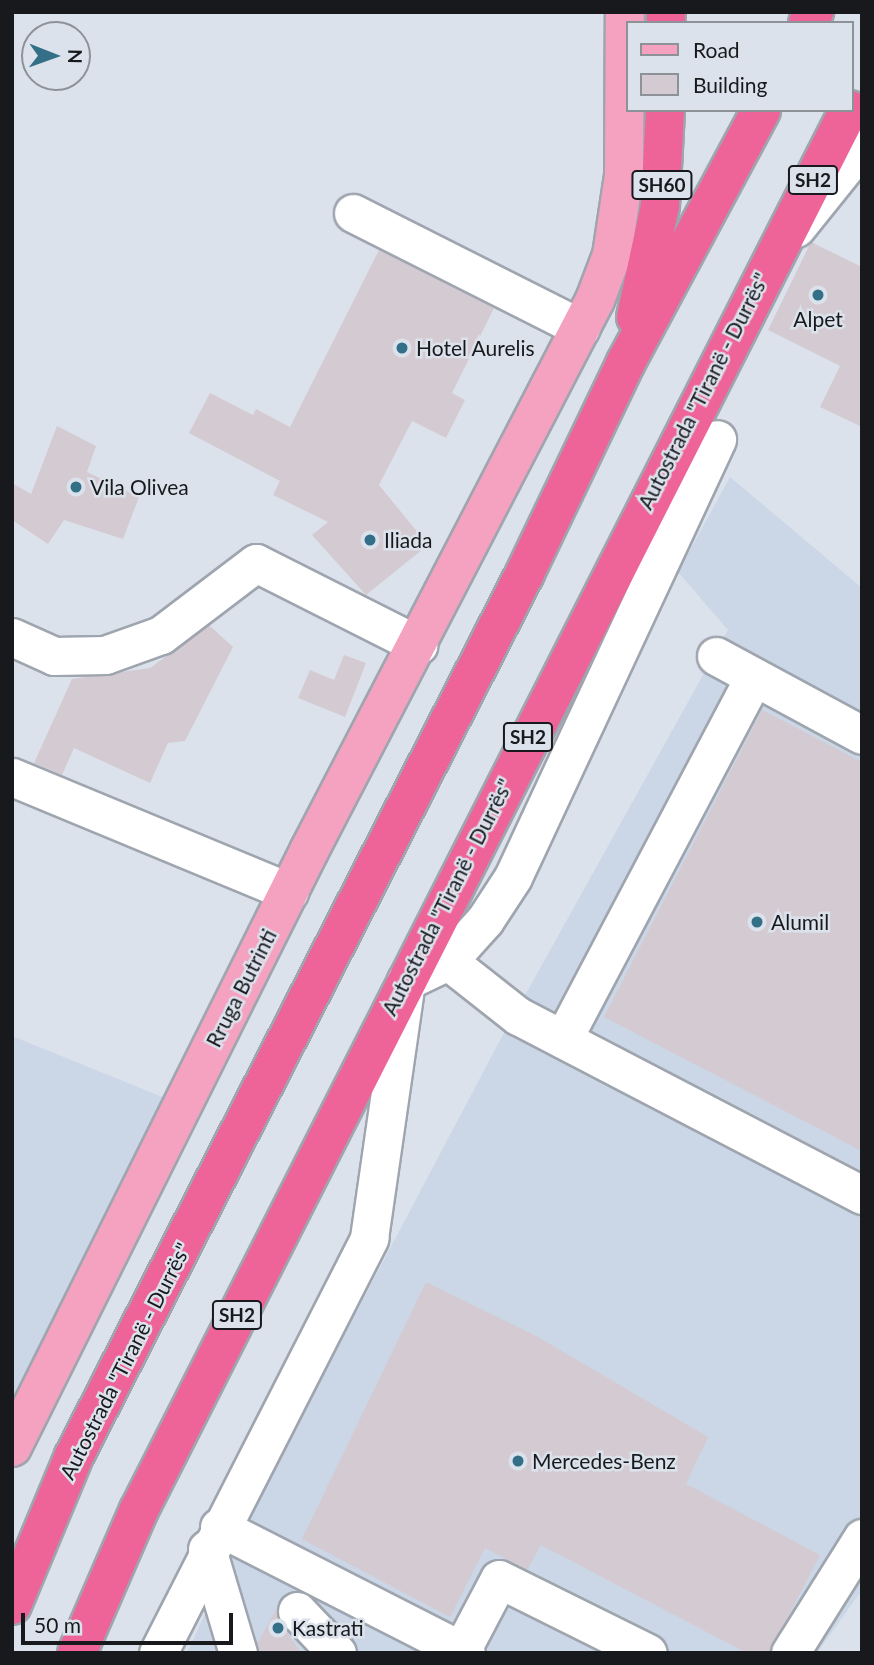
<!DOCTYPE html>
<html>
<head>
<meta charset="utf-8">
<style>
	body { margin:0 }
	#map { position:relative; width:874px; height:1665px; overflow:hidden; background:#dce2ec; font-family:Lato,sans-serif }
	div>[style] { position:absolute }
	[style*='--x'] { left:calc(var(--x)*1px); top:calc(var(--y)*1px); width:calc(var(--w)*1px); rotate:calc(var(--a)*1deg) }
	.built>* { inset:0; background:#cbd6e6 }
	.building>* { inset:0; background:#d4cad1 }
	.roads { filter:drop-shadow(2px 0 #9fa5ae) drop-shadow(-2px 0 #9fa5ae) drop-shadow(0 2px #9fa5ae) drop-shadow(0 -2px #9fa5ae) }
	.minor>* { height:37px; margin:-18.5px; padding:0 18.5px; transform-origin:18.5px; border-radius:18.5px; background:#fff }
	.major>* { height:38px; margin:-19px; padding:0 19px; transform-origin:19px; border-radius:19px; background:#f5a2c1 }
	.highway>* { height:38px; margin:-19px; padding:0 19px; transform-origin:19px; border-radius:19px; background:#ef6498 }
	.dots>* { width:19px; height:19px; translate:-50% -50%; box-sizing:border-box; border:4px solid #dce2ec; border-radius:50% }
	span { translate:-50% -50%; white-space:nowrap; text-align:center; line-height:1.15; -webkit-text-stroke:5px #dce2ec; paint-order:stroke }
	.shield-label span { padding:2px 5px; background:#dce2ec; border:2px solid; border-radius:5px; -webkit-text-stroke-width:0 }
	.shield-label { font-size:19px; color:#17191d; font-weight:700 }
	.poi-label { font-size:21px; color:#17191d }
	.left { translate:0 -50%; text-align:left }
	.street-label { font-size:21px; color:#17191d }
	.frame { position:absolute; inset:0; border:14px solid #17191d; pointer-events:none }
	.legend { position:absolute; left:626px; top:21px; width:228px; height:91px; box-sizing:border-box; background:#dce2ec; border:2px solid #8d9299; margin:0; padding:9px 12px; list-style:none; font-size:21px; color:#17191d }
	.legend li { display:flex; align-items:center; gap:14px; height:35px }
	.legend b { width:35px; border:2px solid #8d9299 }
	.north { position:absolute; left:21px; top:21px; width:70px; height:70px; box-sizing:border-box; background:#dce2ec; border:2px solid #8d9299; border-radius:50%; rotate:91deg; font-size:19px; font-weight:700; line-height:28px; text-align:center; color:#17191d }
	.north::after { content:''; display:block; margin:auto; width:24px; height:32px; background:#337087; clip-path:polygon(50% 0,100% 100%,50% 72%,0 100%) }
	.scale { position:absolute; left:21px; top:1613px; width:212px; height:32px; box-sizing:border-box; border:4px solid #17191d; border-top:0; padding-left:9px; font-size:21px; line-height:24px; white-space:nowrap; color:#17191d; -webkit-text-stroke:5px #dce2ec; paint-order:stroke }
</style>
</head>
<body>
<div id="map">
	<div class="built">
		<div style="clip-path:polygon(730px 477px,862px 588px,862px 1590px,817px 1653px,187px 1653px,252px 1510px,498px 1044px,728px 630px,678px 572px)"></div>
		<div style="clip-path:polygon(12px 1036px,182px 1105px,12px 1447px)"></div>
	</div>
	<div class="building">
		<div style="clip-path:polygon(811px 242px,862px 267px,862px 427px,820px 407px,840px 366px,768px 330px)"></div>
		<div style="clip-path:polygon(379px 250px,494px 308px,452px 393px,465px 400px,446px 438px,412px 421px,379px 485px,428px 545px,366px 595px,312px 535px,328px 522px,273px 495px,280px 481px,189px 433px,210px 393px,253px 415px,256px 409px,290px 427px)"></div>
		<div style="clip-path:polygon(57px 426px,96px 446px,87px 472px,139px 497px,123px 539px,64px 520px,48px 544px,12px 520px,12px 483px,31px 494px)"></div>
		<div style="clip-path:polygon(209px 625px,233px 647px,185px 741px,168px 743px,150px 783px,74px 748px,62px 775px,34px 763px,72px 679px,150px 668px)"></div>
		<div style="clip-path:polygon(344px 655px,366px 663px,345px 717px,298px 698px,310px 670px,334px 680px)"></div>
		<div style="clip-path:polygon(762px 710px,862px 762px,862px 1151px,604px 1017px)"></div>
		<div style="clip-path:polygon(426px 1282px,538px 1337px,708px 1437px,686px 1484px,820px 1555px,769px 1653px,747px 1653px,541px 1545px,527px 1570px,485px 1548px,450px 1617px,302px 1539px)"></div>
		<div style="clip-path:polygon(277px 1608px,277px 1617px,301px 1653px,258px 1653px,257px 1644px)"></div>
	</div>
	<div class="roads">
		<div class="minor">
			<div style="--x:353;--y:213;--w:255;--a:26.8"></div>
			<div style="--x:796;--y:228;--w:105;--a:-51.2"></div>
			<div style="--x:12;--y:637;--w:46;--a:24.3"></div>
			<div style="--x:54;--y:656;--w:51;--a:-1.1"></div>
			<div style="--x:105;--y:655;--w:59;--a:-19.7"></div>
			<div style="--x:161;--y:635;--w:119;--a:-37.2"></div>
			<div style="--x:256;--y:563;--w:182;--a:26.8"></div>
			<div style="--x:716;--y:656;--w:166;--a:28.4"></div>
			<div style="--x:12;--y:777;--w:300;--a:22.5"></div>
			<div style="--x:448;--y:961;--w:89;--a:38.2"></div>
			<div style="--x:518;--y:1016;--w:388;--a:27.5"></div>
			<div style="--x:563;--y:1039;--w:409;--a:-62.2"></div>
			<div style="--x:219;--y:1527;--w:277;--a:27"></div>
			<div style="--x:207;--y:1549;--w:109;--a:73.4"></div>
			<div style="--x:297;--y:1611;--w:58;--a:46.4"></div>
			<div style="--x:461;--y:1651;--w:81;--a:-62.2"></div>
			<div style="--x:499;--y:1579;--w:166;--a:26.4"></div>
			<div style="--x:158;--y:1653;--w:466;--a:-63"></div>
			<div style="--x:369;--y:1238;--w:260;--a:-81.8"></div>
			<div style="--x:406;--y:981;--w:47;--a:-25.5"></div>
			<div style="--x:448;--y:961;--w:55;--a:-47.9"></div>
			<div style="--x:485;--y:920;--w:51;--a:-56.9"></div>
			<div style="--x:513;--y:877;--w:483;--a:-65"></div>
			<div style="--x:790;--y:1653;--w:136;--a:-57.9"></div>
		</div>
		<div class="major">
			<div style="--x:12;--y:1447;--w:666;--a:-63.51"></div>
			<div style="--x:309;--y:851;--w:621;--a:-62.57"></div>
			<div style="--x:595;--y:300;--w:48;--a:-69.3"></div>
			<div style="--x:612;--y:255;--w:80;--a:-81.4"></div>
			<div style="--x:624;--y:176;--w:164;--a:-89.7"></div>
		</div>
		<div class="highway">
			<div style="--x:666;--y:23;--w:11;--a:-90"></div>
			<div style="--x:808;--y:23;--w:13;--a:-61"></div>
			<div style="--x:636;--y:317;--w:114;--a:-77.8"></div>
			<div style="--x:660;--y:206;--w:96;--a:-87"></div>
			<div style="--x:12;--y:1605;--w:161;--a:-67.4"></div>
			<div style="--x:74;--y:1456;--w:992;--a:-62.94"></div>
			<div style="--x:525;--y:573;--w:232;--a:-64.4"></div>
			<div style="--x:625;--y:364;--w:288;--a:-61.8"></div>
			<div style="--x:77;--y:1653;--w:156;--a:-66.6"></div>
			<div style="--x:139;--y:1510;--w:1570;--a:-63.11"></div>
		</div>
	</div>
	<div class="dots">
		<div style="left:818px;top:295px;background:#337087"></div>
		<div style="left:402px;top:348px;background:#337087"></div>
		<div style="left:76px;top:487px;background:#337087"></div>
		<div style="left:370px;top:540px;background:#337087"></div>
		<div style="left:757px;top:922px;background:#337087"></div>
		<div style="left:518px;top:1461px;background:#337087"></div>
		<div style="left:278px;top:1628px;background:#337087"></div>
	</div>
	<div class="shield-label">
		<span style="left:813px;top:180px">SH2</span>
		<span style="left:662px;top:185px">SH60</span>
		<span style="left:528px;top:737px">SH2</span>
		<span style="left:237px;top:1315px">SH2</span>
	</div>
	<div class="poi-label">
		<span style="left:818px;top:319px">Alpet</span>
		<span class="left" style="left:416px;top:348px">Hotel Aurelis</span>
		<span class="left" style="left:90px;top:487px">Vila Olivea</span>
		<span class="left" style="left:384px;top:540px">Iliada</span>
		<span class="left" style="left:771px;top:922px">Alumil</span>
		<span class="left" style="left:532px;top:1461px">Mercedes-Benz</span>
		<span class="left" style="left:292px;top:1628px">Kastrati</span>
	</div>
	<div class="street-label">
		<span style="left:703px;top:391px;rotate:-63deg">Autostrada "Tiranë - Durrës"</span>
		<span style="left:447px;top:897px;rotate:-63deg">Autostrada "Tiranë - Durrës"</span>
		<span style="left:241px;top:988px;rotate:-63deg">Rruga Butrinti</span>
		<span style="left:125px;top:1361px;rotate:-63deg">Autostrada "Tiranë - Durrës"</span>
	</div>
	<div class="frame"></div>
	<ul class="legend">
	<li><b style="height:9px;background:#f5a2c1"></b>Road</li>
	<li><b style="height:19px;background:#d4cad1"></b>Building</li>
	</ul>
	<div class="north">N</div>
	<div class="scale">50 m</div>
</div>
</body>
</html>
